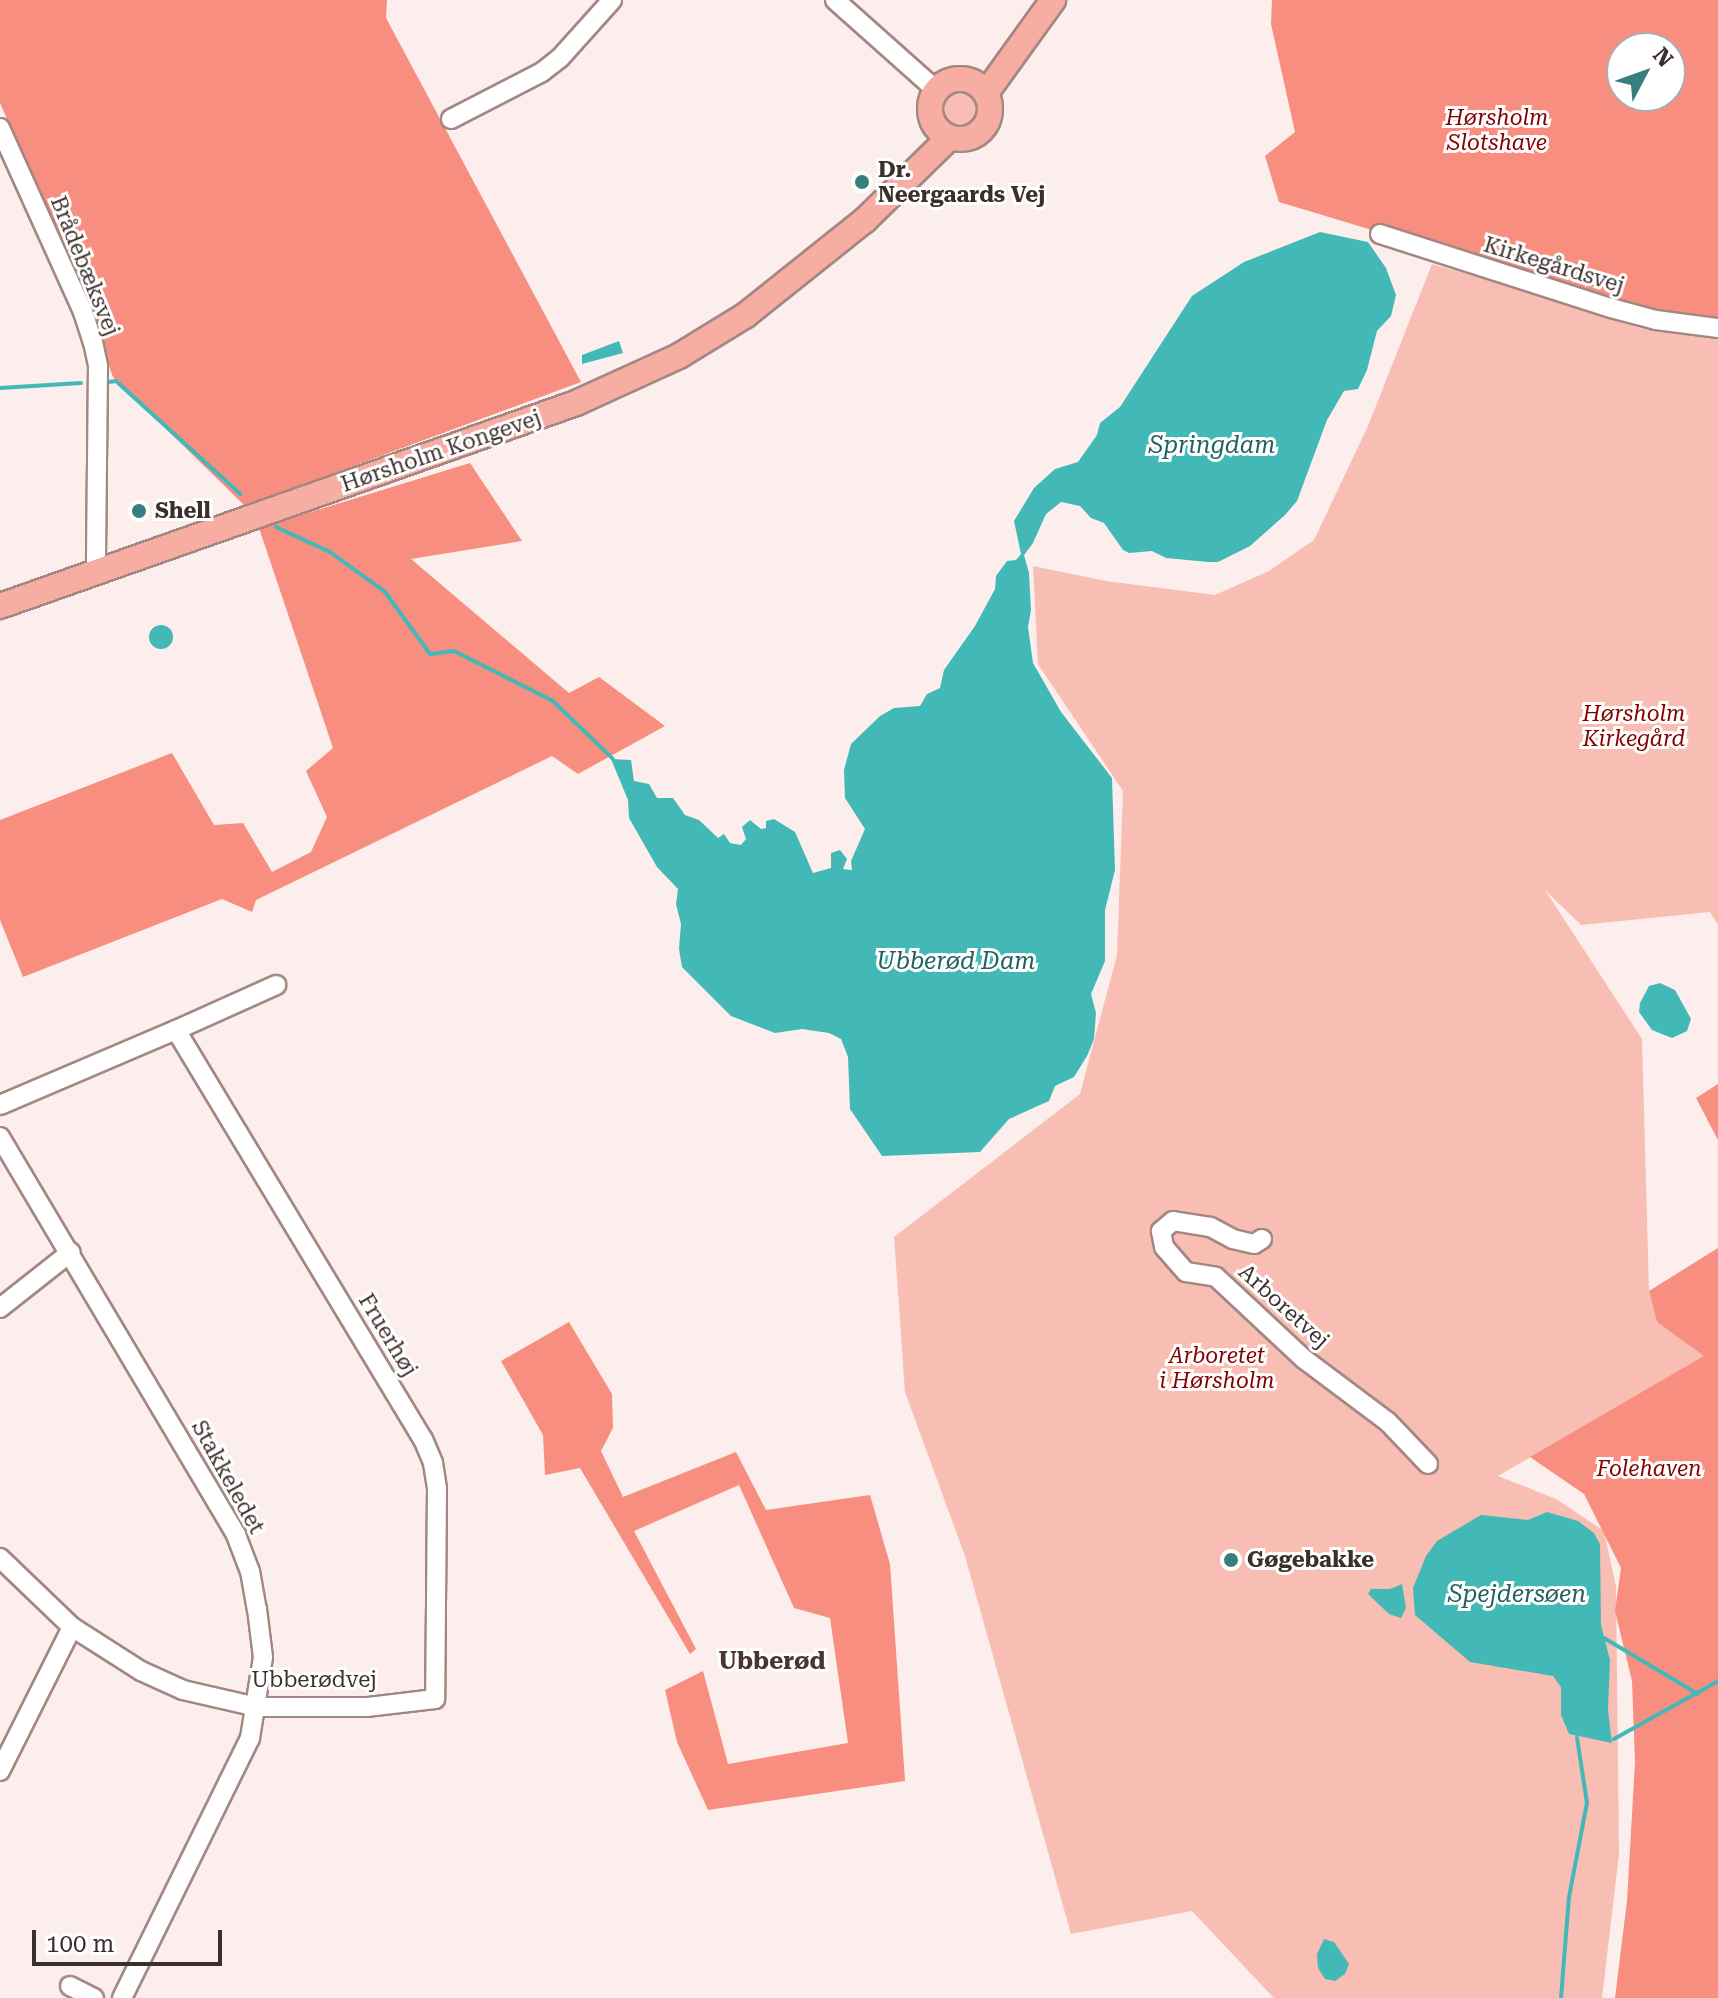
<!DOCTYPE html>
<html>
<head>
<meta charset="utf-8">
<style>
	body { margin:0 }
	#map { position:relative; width:1718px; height:1998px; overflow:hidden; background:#fbeeec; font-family:"Roboto Serif",serif }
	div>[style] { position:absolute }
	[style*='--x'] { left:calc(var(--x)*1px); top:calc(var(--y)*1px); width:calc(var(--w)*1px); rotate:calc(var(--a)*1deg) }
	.green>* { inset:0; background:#f8bdb3 }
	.round { border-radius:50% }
	.forest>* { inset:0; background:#f78e7f }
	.water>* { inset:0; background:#43b9b7 }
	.stream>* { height:4px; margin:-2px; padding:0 2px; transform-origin:2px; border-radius:2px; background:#43b9b7 }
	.roads { filter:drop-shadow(2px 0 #a38782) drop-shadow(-2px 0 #a38782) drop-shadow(0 2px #a38782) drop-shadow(0 -2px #a38782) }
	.minor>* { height:18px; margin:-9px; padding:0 9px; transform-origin:9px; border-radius:9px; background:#fff }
	.major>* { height:24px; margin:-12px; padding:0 12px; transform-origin:12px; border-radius:12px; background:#f8ada3 }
	.major>.ring { margin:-12px; padding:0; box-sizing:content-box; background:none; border:24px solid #f8ada3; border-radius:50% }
	.dots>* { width:22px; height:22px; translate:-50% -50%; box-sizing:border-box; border:4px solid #fff; border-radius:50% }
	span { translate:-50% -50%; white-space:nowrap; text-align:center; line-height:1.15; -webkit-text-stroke:6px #fff; paint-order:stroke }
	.park-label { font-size:22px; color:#840000; font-style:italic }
	.poi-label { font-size:22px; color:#3b2f2d; font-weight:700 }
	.left { translate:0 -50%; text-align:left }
	.street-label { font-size:22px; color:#3b2f2d }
	.water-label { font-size:24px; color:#216160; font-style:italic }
	.neighbourhood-label { font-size:24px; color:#4c3430; font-weight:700 }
	.north { position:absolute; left:1606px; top:32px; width:80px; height:80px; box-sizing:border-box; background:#fff; border:2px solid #b1acab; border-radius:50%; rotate:49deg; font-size:22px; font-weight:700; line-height:32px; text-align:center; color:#3b2f2d }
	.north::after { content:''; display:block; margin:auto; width:28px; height:36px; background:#377f7e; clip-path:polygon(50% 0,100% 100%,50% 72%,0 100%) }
	.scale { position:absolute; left:32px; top:1930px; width:190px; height:36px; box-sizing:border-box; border:4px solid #3b2f2d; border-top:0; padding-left:10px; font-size:24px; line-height:28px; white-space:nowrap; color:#3b2f2d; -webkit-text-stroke:6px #fff; paint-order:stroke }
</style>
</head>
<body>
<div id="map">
	<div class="green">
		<div class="round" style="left:941px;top:91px;width:36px;height:36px"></div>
		<div style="clip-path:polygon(1432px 264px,1614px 316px,1614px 320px,1644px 329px,1718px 336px,1718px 925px,1710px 912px,1581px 925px,1545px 890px,1642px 1039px,1649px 1291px,1657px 1322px,1705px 1356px,1498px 1476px,1556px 1499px,1604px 1531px,1616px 1587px,1619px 1854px,1602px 1998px,1274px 1998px,1192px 1911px,1071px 1934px,965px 1556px,905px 1392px,894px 1237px,1080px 1094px,1117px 955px,1123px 791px,1038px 664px,1033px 566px,1106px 581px,1215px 595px,1269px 571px,1314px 540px,1368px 426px)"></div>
	</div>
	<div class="forest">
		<div style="clip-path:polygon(0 0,387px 0,386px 18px,581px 382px,245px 506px,113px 377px,79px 282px,0 103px)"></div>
		<div style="clip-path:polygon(evenodd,1272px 0,1718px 0,1718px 318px,1641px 311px,1279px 202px,1265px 156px,1295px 132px,1271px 24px,1272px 0,1622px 48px,1670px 48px,1670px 96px,1622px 96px,1622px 48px)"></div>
		<div style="clip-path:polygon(470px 463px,522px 541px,411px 559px,569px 693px,599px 677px,665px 726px,578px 774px,552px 756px,256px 900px,252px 912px,222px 899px,23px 977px,0 920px,0 820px,172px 753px,214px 825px,243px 823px,272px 872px,311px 852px,327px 817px,306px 771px,333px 748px,259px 528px)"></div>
		<div style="clip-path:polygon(1718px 1084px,1718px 1140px,1696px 1098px)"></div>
		<div style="clip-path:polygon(1718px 1248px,1718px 1998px,1615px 1998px,1627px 1901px,1635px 1762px,1632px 1681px,1615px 1611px,1621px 1568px,1584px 1494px,1530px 1457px,1704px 1356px,1657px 1322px,1649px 1291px)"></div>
		<div style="clip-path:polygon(569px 1322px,612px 1394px,613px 1428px,601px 1451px,623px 1497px,736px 1452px,766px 1510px,870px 1495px,890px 1564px,905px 1781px,708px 1810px,677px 1742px,665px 1690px,703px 1671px,728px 1764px,848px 1743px,830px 1618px,794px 1608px,739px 1485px,634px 1531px,696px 1649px,690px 1654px,580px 1468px,545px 1475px,543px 1435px,501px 1361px)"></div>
	</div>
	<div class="water">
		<div style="clip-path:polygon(1320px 232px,1368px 242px,1386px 268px,1396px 295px,1391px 316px,1377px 331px,1367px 370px,1358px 389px,1344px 391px,1327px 420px,1297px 501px,1285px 515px,1250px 546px,1218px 562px,1208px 562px,1166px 558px,1152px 551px,1129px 553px,1123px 550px,1104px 523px,1091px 518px,1080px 506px,1061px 502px,1046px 514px,1033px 543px,1024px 555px,1029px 573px,1031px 610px,1028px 627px,1033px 663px,1061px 712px,1112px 778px,1115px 870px,1105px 910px,1105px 961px,1091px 994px,1096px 1013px,1094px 1039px,1087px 1056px,1074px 1077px,1055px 1086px,1049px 1101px,1009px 1119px,980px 1152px,882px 1156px,850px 1109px,848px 1057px,841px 1039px,829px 1033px,802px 1029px,775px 1033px,731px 1016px,682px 967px,679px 949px,681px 924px,676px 904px,678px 889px,657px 867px,629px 818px,628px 800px,611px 759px,631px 760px,634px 781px,649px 784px,657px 798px,673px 798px,685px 815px,699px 820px,718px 838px,724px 834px,730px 843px,741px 845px,746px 839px,742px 827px,750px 820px,761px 829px,766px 828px,766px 821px,774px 819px,795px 832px,813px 873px,831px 868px,831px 853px,840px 850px,847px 859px,843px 869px,852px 870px,851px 861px,865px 829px,845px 798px,844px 770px,851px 744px,880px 716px,894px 708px,920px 706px,927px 694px,940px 688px,944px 670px,975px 626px,995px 589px,996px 576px,1007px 561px,1016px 560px,1021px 554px,1014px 521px,1034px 488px,1055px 469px,1078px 462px,1097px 435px,1100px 423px,1120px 407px,1192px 296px,1244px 262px)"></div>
		<div style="clip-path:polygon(619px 341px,623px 353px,582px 364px,582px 355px)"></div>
		<div class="round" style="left:149px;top:625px;width:24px;height:24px"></div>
		<div style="clip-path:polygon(1660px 983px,1675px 990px,1691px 1019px,1687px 1031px,1672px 1038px,1652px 1030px,1639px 1012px,1640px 1003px,1649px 986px)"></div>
		<div style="clip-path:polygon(1547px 1512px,1578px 1521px,1594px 1533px,1600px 1544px,1601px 1625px,1610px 1660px,1608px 1710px,1612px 1743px,1569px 1734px,1561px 1715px,1561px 1687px,1553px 1676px,1470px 1662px,1415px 1615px,1413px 1588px,1426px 1556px,1437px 1541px,1481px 1515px,1528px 1520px)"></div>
		<div style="clip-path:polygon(1402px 1584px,1406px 1608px,1401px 1618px,1389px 1614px,1368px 1594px,1371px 1589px,1390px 1589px)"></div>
		<div style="clip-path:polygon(1324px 1939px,1334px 1942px,1349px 1964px,1345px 1974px,1335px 1981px,1325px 1979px,1318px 1968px,1317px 1954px)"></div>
	</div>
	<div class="stream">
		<div style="--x:109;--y:382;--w:7;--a:-8"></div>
		<div style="--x:116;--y:381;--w:168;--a:42.3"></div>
		<div style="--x:0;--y:388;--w:81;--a:-3.5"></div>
		<div style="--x:276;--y:527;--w:60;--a:24.8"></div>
		<div style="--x:330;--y:552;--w:68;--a:36"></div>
		<div style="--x:385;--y:592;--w:77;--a:54"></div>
		<div style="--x:430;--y:654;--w:24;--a:-7"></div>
		<div style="--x:454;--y:651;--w:111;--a:26.8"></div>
		<div style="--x:553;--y:701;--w:83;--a:44"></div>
		<div style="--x:1604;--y:1638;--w:109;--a:30.8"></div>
		<div style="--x:1614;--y:1739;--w:119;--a:-29.1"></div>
		<div style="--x:1561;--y:1998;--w:101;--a:-85.5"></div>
		<div style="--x:1569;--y:1897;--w:96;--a:-79.2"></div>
		<div style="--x:1587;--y:1803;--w:66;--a:-98.7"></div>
	</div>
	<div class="roads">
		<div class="minor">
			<div style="--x:835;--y:0;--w:135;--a:41.7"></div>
			<div style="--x:451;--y:119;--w:102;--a:-27.3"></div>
			<div style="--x:542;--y:72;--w:23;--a:-38"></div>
			<div style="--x:560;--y:58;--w:78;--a:-48.1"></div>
			<div style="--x:0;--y:128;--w:202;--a:65.7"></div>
			<div style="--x:83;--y:312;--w:32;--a:72"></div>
			<div style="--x:93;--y:342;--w:25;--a:78"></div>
			<div style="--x:98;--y:366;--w:207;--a:90.6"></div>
			<div style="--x:1380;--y:234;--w:243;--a:17.8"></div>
			<div style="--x:1611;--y:308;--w:47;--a:14.9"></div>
			<div style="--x:1656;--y:320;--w:63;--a:7.4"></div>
			<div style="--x:176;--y:1030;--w:110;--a:-24.2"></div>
			<div style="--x:0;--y:1105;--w:191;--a:-23.1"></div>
			<div style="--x:176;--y:1030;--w:478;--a:58.9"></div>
			<div style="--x:423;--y:1439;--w:26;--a:67"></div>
			<div style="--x:433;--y:1463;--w:26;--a:81"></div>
			<div style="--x:437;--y:1489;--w:210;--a:90.5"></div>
			<div style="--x:435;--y:1699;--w:67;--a:173.2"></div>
			<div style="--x:368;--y:1707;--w:111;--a:180"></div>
			<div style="--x:257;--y:1707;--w:76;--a:-167.1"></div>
			<div style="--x:183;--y:1690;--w:46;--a:-155.7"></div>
			<div style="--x:141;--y:1671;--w:82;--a:-147.5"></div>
			<div style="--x:72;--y:1627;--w:100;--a:-136.2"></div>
			<div style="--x:0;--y:1137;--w:463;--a:59.3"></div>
			<div style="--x:236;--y:1535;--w:39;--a:69"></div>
			<div style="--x:250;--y:1571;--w:39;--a:80"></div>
			<div style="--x:257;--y:1609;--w:48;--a:82.9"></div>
			<div style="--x:263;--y:1657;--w:82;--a:99.1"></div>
			<div style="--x:250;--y:1738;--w:290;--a:116.2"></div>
			<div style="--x:1262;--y:1239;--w:9;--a:148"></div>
			<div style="--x:1254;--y:1244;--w:22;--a:-167"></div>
			<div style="--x:1233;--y:1239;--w:26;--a:-152"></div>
			<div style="--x:1210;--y:1227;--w:37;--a:-171"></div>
			<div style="--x:1173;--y:1221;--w:16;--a:140"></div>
			<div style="--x:1161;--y:1231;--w:16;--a:79"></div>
			<div style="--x:1164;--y:1247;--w:33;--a:49"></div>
			<div style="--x:1186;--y:1272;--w:30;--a:9"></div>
			<div style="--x:1216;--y:1277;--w:120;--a:43"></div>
			<div style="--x:1304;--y:1359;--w:105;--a:36.9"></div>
			<div style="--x:1388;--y:1422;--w:58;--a:46.4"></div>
			<div style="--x:0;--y:1308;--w:90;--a:-38.3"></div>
			<div style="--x:0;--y:1771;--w:161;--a:-63.4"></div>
			<div style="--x:70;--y:1986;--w:27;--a:27"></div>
		</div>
		<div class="major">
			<div class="ring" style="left:930px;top:79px;width:36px;height:36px"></div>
			<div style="--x:986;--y:93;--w:115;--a:-54.2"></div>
			<div style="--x:0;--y:606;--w:611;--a:-19.41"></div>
			<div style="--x:576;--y:403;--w:113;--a:-24.5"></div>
			<div style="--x:679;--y:356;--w:79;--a:-31.5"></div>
			<div style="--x:746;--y:315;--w:152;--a:-38.6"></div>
			<div style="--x:865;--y:220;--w:117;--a:-44.3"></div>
		</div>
	</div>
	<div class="dots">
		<div style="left:862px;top:182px;background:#377f7e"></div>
		<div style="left:139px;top:511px;background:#377f7e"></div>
		<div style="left:1231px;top:1560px;background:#377f7e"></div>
	</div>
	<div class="park-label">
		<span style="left:1497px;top:130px">Hørsholm<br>Slotshave</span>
		<span style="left:1634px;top:726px">Hørsholm<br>Kirkegård</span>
		<span style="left:1217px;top:1368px">Arboretet<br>i Hørsholm</span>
		<span style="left:1649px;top:1469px">Folehaven</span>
	</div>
	<div class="poi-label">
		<span class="left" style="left:878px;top:182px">Dr.<br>Neergaards Vej</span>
		<span class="left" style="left:155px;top:511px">Shell</span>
		<span class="left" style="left:1247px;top:1560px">Gøgebakke</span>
	</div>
	<div class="street-label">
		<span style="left:1554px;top:265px;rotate:17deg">Kirkegårdsvej</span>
		<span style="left:85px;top:266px;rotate:68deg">Brådebæksvej</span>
		<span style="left:441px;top:451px;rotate:-19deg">Hørsholm Kongevej</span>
		<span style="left:1284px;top:1306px;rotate:42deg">Arboretvej</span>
		<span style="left:388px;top:1335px;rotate:59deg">Fruerhøj</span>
		<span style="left:228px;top:1477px;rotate:61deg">Stakkeledet</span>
		<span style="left:314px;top:1680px">Ubberødvej</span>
	</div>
	<div class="water-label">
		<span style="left:1212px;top:446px">Springdam</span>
		<span style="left:956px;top:962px">Ubberød Dam</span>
		<span style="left:1517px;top:1595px">Spejdersøen</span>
	</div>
	<div class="neighbourhood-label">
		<span style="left:772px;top:1662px">Ubberød</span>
	</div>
	<div class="north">N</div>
	<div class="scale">100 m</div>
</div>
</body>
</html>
